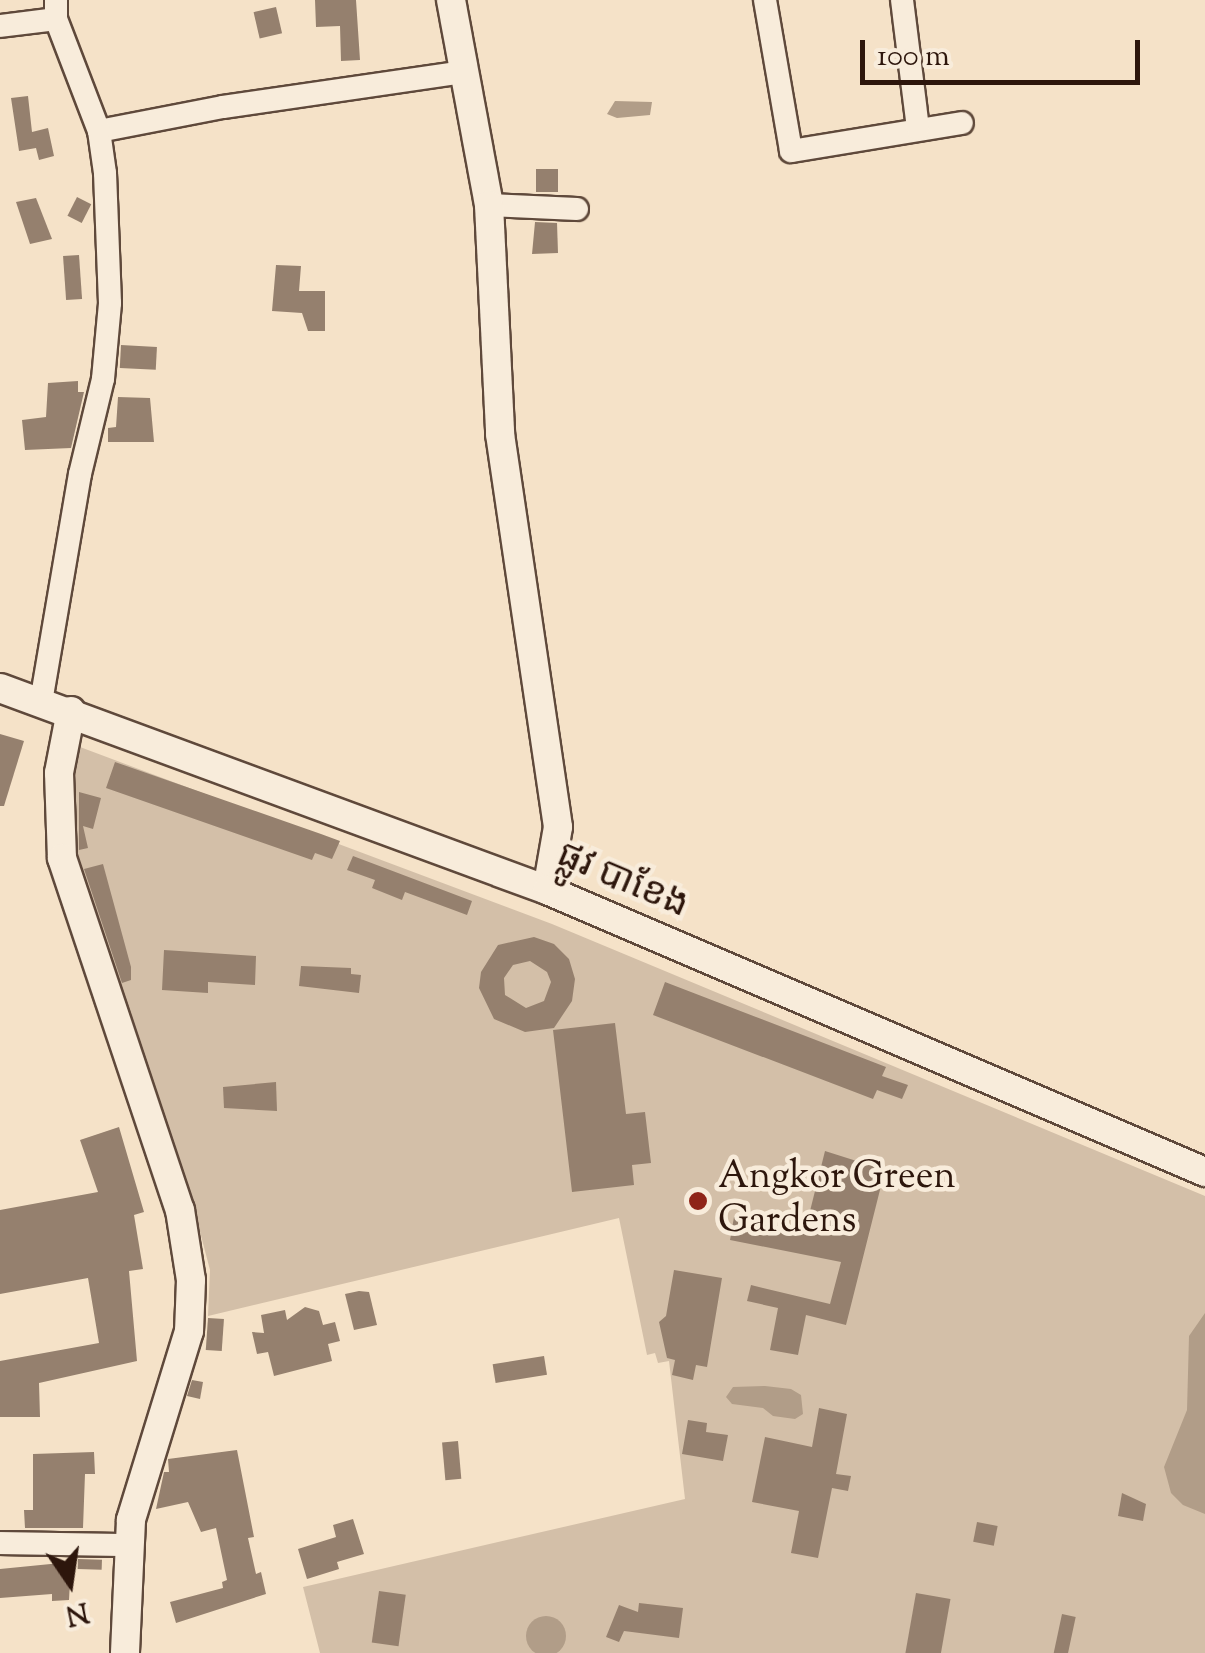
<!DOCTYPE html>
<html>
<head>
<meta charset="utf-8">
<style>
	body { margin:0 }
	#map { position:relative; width:1205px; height:1653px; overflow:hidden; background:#f5e2c8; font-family:"Sorts Mill Goudy","Noto Sans Khmer",serif }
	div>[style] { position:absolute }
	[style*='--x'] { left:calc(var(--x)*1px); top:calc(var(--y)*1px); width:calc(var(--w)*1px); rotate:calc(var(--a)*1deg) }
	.green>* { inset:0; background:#d3bfa8 }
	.water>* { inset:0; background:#b19d88 }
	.round { border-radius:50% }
	.building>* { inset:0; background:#95806e; transform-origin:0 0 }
	.roads { filter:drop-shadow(2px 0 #5f493b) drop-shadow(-2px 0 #5f493b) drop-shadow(0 2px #5f493b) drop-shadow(0 -2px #5f493b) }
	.minor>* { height:22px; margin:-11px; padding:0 11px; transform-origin:11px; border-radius:11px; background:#f8ecdb }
	.tertiary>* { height:28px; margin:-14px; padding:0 14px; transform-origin:14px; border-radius:14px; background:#f8ecdb }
	.dots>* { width:28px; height:28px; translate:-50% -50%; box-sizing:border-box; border:5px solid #f8ecdb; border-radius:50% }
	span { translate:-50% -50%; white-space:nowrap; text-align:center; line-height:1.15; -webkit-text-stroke:9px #f8ecdb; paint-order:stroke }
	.street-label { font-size:38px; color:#2d160c }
	.poi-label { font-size:38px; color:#2d160c }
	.left { translate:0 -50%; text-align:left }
	.north { position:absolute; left:20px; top:1533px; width:100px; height:100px; -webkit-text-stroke:8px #f8ecdb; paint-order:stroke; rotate:167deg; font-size:28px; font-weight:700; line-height:40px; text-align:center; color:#2d160c }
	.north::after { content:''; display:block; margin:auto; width:35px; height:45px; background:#2d160c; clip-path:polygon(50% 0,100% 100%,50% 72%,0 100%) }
	.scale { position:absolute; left:860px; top:40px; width:280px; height:45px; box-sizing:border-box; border:5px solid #2d160c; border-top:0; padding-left:12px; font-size:30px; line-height:35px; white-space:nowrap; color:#2d160c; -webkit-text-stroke:8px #f8ecdb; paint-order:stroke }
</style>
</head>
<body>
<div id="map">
	<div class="green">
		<div style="clip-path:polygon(72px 744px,552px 924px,1205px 1196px,1205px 1653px,320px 1653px,303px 1587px,685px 1499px,669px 1361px,658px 1363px,655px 1353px,647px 1355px,619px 1218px,208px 1316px,210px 1270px,193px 1205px,71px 841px)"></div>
	</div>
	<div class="water">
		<div style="clip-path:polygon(615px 101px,652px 102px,650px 115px,617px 118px,607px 114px)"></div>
		<div style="clip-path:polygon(1205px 1313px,1205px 1514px,1183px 1505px,1171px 1493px,1164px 1467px,1187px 1410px,1189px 1336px)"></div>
		<div style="clip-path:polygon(765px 1386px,791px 1389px,801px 1395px,803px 1414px,795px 1419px,773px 1416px,763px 1408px,732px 1404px,726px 1397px,733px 1387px)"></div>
		<div class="round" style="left:526px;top:1616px;width:40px;height:40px"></div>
	</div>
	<div class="building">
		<div style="clip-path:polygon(315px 0,356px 0,360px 60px,341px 61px,340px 26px,316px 27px)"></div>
		<div style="left:276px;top:7px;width:27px;height:23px;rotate:77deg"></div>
		<div style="clip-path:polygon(28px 96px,32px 132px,48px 128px,54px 156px,39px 160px,36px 148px,19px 151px,11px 98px)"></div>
		<div style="left:536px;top:169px;width:22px;height:23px"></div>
		<div style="left:77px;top:197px;width:16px;height:21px;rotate:27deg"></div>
		<div style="clip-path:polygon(36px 198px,52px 239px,30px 244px,16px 202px)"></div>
		<div style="clip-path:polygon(535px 222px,557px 223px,558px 253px,532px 254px)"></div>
		<div style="left:79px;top:255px;width:44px;height:16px;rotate:86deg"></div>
		<div style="clip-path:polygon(276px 265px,301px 266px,299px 291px,325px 291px,325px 331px,308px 331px,302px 313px,272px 311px)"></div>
		<div style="left:121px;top:345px;width:36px;height:23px;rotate:3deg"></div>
		<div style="clip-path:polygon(78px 381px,78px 392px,84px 392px,71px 448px,25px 450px,22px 420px,46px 417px,48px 383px)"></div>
		<div style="clip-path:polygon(118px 397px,150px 398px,154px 442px,108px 442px,108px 428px,116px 427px)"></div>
		<div style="clip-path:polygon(0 734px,24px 741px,4px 806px,0 806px)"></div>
		<div style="clip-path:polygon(115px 762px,321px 834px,340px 841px,332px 859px,315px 853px,312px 860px,106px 788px)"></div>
		<div style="clip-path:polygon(79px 792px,101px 798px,93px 829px,83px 826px,88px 848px,79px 850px)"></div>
		<div style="clip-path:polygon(353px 856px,472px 901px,467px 915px,405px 892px,402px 900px,372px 888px,375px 880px,347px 870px)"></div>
		<div style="clip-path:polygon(103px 864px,131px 967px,131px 980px,122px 983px,84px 869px)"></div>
		<div style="clip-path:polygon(evenodd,534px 937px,554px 944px,569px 959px,575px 979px,572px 1001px,554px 1028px,525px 1032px,494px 1019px,479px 988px,481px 972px,498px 945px,534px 937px,530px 961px,547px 972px,551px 982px,544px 1001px,526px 1008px,505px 995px,504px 978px,513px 965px,530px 961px)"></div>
		<div style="clip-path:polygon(164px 950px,256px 956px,255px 985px,208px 982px,208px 993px,162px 990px)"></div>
		<div style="clip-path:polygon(301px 966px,351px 968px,351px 974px,361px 975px,359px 993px,299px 986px)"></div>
		<div style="clip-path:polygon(665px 982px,886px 1067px,882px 1076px,908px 1085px,902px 1099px,877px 1090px,873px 1099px,653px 1015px)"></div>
		<div style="clip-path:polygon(615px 1023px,626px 1114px,645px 1112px,651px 1163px,632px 1165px,634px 1185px,572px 1192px,553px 1030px)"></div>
		<div style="clip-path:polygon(276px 1082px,277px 1111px,224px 1108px,223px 1087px)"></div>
		<div style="clip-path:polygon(119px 1127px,144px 1212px,134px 1215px,143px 1269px,129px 1271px,137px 1361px,39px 1383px,40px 1417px,0 1417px,0 1361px,99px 1343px,88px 1278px,0 1294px,0 1210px,98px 1192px,80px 1140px)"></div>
		<div style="clip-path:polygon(825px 1151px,885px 1170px,846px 1325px,806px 1315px,798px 1355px,770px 1350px,778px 1308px,747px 1301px,751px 1285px,830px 1304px,841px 1262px,730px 1240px,734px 1217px,805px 1231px)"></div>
		<div style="clip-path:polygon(674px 1270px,722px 1278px,707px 1367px,696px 1365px,693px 1380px,672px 1375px,675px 1360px,667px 1358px,659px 1322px,666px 1316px)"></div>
		<div style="clip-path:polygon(359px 1291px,369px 1292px,377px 1325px,354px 1330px,345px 1294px)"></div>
		<div style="clip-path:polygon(305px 1307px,319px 1311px,323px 1325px,335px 1322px,340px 1341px,328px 1344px,332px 1361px,274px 1376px,268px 1352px,257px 1354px,252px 1332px,264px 1333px,261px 1315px,285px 1310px,287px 1320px)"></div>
		<div style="left:208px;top:1318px;width:16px;height:32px;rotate:4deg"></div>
		<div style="left:544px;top:1356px;width:19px;height:52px;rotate:81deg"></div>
		<div style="clip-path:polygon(192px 1380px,203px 1382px,200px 1399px,187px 1396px)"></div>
		<div style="clip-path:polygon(819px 1408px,847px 1414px,836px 1474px,851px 1476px,848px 1491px,832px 1488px,818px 1558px,791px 1553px,799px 1511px,752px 1502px,765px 1437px,812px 1447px)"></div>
		<div style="clip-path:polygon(688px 1420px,707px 1423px,706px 1432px,728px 1435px,723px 1461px,682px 1454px)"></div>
		<div style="left:458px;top:1441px;width:38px;height:16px;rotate:85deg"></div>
		<div style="clip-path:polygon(237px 1450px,254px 1537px,248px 1538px,256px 1574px,261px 1572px,266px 1594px,176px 1623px,170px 1602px,223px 1588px,222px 1582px,227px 1580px,216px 1528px,201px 1532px,188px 1502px,156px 1509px,164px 1472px,169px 1472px,168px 1459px)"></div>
		<div style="clip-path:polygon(94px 1452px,95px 1474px,85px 1474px,83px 1528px,25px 1528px,24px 1510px,33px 1510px,33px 1454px)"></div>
		<div style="clip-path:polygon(1122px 1493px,1146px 1504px,1143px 1521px,1118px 1516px)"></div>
		<div style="clip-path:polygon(353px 1519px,364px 1554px,337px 1562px,339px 1569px,307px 1579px,298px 1549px,336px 1537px,333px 1525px)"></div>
		<div style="left:977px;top:1522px;width:21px;height:20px;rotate:11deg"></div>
		<div style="left:78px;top:1559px;width:24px;height:10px;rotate:2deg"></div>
		<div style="clip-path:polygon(71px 1562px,69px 1600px,52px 1601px,52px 1594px,0 1598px,0 1569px)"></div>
		<div style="left:379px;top:1591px;width:27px;height:52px;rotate:8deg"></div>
		<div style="left:916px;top:1593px;width:35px;height:61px;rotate:10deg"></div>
		<div style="clip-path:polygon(639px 1603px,683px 1608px,679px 1638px,624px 1631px,619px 1642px,606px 1637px,619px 1605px,638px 1612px)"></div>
		<div style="left:1062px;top:1614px;width:14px;height:40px;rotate:12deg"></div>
	</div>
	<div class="roads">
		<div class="minor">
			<div style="--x:765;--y:0;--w:153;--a:80.2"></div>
			<div style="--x:791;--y:151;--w:173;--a:-9.3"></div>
			<div style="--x:902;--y:0;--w:130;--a:82.9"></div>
			<div style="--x:0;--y:26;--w:56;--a:-7.1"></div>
			<div style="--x:99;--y:131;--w:126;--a:-11"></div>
			<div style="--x:223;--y:107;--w:244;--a:-8.3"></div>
			<div style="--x:489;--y:205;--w:88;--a:2.6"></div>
			<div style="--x:41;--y:702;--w:231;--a:-80.3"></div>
			<div style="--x:80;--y:474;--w:98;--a:-76.4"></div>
			<div style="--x:103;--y:379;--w:76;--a:-84.7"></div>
			<div style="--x:110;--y:303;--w:130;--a:-92.2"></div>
			<div style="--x:105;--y:173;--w:42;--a:-98.1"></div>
			<div style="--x:99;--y:131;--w:120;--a:-111"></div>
			<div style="--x:56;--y:19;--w:19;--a:-90"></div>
			<div style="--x:0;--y:1543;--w:126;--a:0.9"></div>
		</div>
		<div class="tertiary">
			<div style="--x:451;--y:0;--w:208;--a:79.5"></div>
			<div style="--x:489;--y:205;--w:229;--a:87.2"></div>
			<div style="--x:500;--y:434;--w:397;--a:81.6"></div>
			<div style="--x:558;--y:827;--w:64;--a:99.9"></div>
			<div style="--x:0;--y:688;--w:583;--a:20.27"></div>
			<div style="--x:547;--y:890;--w:716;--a:23.2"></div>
			<div style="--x:71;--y:711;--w:63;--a:101"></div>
			<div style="--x:59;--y:773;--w:85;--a:88"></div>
			<div style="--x:62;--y:858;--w:371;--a:71.5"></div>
			<div style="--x:180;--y:1210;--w:71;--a:81.1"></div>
			<div style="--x:191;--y:1280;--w:51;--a:92.2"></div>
			<div style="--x:189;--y:1331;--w:198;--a:107.1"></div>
			<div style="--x:131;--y:1520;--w:133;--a:92.6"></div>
		</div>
	</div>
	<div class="dots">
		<div style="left:698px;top:1201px;background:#8f2418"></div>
	</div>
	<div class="street-label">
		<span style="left:622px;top:882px;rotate:23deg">ផ្លូវ បាខែង</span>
	</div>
	<div class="poi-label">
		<span class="left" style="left:718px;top:1201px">Angkor Green<br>Gardens</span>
	</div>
	<div class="north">N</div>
	<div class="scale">100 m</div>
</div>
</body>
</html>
